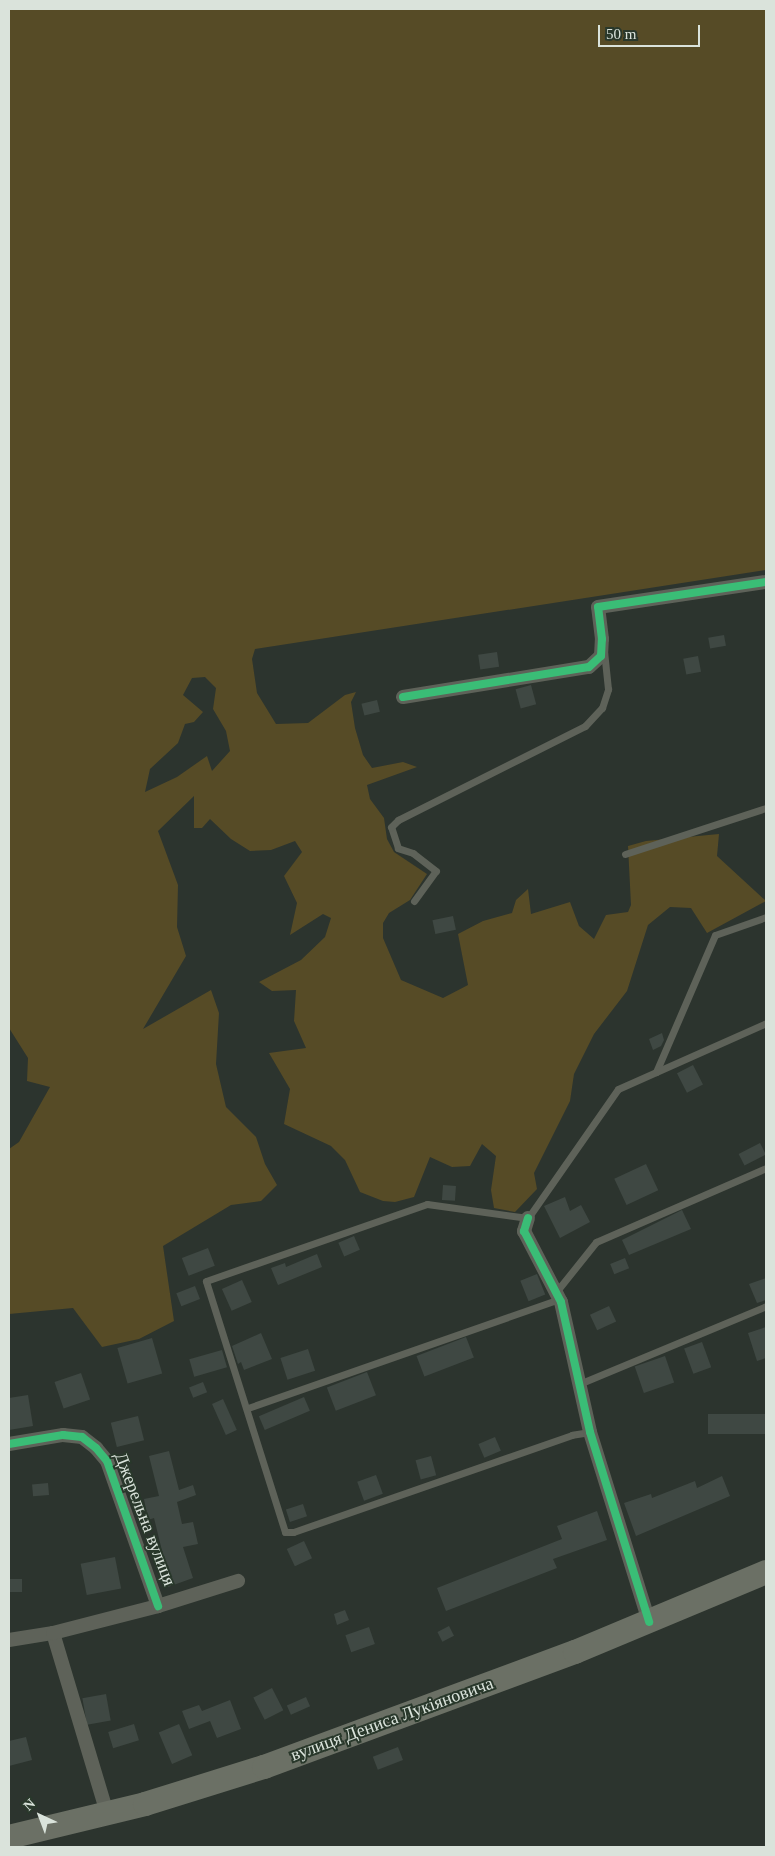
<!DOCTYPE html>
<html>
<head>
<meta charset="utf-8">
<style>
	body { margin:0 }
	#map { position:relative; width:775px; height:1856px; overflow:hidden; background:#2c342e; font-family:"Times New Roman",serif }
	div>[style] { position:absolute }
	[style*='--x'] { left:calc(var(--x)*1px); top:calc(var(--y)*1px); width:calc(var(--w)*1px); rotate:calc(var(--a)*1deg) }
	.green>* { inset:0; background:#564b26 }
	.building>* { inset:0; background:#3f4843; transform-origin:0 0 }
	.lane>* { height:7px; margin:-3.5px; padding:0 3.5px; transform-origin:3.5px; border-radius:3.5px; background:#5e6259 }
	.street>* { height:14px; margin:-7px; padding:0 7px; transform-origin:7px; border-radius:7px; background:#5e6259 }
	.highway>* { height:24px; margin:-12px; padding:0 12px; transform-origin:12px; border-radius:12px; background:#6b7065 }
	.cycleway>* { height:8px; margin:-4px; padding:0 4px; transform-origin:4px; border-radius:4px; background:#3abd76 }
	span { translate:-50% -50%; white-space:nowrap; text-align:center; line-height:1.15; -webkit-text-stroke:4px #29382b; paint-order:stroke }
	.street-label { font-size:18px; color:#dae3db }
	.frame { position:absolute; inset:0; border:10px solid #dae3db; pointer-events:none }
	.north { position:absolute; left:15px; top:1791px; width:50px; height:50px; -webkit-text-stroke:4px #29382b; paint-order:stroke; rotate:317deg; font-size:14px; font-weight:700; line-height:20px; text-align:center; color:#dae3db }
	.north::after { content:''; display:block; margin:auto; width:18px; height:22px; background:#dae3db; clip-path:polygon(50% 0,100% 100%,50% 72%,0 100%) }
	.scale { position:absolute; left:598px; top:25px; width:102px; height:22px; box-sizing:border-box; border:2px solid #dae3db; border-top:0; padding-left:6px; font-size:15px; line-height:18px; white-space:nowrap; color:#dae3db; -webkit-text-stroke:4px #29382b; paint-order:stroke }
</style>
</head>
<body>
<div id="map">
	<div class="green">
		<div style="clip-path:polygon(evenodd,9px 9px,766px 9px,766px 570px,255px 649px,252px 659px,257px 693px,276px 724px,308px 723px,345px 695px,356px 692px,351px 702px,355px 728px,363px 755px,372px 768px,403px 762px,417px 767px,367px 785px,370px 799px,384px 818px,387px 839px,394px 852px,427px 874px,410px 900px,389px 913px,383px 923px,383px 938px,401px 980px,443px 998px,468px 985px,458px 934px,483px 921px,512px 913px,516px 900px,528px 889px,531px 914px,570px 902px,579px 926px,594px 939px,606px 915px,628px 912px,631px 905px,628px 846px,646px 841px,719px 834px,717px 856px,766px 901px,707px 933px,691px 908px,670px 907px,648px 925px,627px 991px,594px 1034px,574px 1074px,570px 1101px,534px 1173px,537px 1189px,515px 1212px,494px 1208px,491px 1190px,496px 1156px,482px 1144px,470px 1166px,452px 1167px,430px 1157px,414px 1197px,395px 1202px,383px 1201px,360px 1192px,345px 1160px,331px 1146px,284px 1124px,290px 1089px,269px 1053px,306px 1048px,294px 1021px,296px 990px,272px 991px,259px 982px,301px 960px,325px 937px,331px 918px,323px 914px,290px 935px,297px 903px,284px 876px,302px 852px,295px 841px,271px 850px,250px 851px,231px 839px,210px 819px,202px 828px,194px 828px,194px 796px,158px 831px,178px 885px,177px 927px,186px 956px,143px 1029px,211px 990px,219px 1013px,216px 1064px,226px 1107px,256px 1137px,265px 1164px,277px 1185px,261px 1201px,231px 1205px,163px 1246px,174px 1321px,139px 1339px,102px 1347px,73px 1308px,9px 1314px,9px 1149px,19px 1142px,50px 1087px,27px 1081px,28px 1058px,9px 1028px,9px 9px,205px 677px,216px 688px,213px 709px,226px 731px,230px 751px,212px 771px,207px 756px,177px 777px,145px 792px,150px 769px,178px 743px,185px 724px,194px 722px,203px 712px,183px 695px,192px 678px,205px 677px)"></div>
	</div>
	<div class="building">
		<div style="left:724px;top:635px;width:11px;height:16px;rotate:80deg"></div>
		<div style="left:497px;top:652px;width:15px;height:19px;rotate:82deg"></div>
		<div style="left:698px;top:656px;width:16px;height:15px;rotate:79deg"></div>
		<div style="left:531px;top:685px;width:20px;height:16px;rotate:75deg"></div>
		<div style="left:377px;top:700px;width:12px;height:16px;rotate:76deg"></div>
		<div style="left:453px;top:916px;width:14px;height:21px;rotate:78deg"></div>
		<div style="clip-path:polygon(662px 1033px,664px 1040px,661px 1046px,653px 1050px,649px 1039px)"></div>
		<div style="left:693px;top:1065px;width:22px;height:18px;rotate:63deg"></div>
		<div style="left:760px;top:1143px;width:13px;height:24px;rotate:63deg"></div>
		<div style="left:646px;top:1164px;width:29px;height:35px;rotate:65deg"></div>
		<div style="left:443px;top:1185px;width:13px;height:15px;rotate:4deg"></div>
		<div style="clip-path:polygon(565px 1197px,570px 1211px,581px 1205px,590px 1222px,560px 1238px,544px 1206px)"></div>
		<div style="clip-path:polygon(682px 1210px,691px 1229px,629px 1255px,622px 1240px)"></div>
		<div style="left:354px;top:1236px;width:15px;height:17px;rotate:67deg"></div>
		<div style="left:208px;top:1248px;width:19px;height:28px;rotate:69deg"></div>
		<div style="clip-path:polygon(317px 1254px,322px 1267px,278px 1285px,271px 1268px,285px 1263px,286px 1267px)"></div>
		<div style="left:625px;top:1258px;width:11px;height:16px;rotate:68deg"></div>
		<div style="left:537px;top:1274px;width:22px;height:18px;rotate:68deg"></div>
		<div style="clip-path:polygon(766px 1278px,766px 1300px,757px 1303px,749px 1284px)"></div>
		<div style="left:242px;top:1280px;width:24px;height:22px;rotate:66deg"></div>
		<div style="left:195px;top:1286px;width:14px;height:20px;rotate:69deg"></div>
		<div style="left:609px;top:1306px;width:17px;height:21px;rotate:65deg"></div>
		<div style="clip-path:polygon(766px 1327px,766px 1358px,757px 1361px,748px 1333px)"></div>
		<div style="clip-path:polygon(261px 1333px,272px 1359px,244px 1370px,241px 1362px,238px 1364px,232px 1346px)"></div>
		<div style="left:466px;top:1337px;width:22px;height:53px;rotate:69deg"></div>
		<div style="left:152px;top:1338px;width:37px;height:36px;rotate:74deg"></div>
		<div style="left:702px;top:1342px;width:27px;height:19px;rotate:70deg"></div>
		<div style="left:308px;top:1349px;width:23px;height:29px;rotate:72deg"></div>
		<div style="left:222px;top:1350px;width:18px;height:34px;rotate:74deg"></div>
		<div style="left:665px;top:1356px;width:28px;height:32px;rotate:71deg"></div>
		<div style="left:367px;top:1372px;width:25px;height:43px;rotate:69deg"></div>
		<div style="left:81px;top:1373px;width:28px;height:28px;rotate:71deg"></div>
		<div style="left:203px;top:1382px;width:11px;height:15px;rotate:68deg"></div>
		<div style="clip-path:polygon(28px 1395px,33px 1426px,9px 1430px,9px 1398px)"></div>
		<div style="left:304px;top:1397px;width:15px;height:49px;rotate:67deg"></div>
		<div style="left:223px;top:1399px;width:34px;height:12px;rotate:66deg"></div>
		<div style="left:766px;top:1414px;width:20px;height:58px;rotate:90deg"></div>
		<div style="left:138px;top:1416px;width:25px;height:28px;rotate:76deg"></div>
		<div style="left:495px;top:1437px;width:15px;height:18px;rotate:67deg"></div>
		<div style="clip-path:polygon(169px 1451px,179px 1490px,193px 1485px,196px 1495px,177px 1502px,182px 1524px,193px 1522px,198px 1544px,183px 1547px,193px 1578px,168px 1587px,160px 1564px,165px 1563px,154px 1518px,148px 1520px,144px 1499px,159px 1496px,149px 1456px)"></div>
		<div style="left:431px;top:1456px;width:20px;height:16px;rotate:75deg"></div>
		<div style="left:376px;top:1475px;width:20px;height:20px;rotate:70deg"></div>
		<div style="clip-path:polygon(722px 1476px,730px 1496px,636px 1536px,624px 1503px,651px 1494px,652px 1498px,695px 1481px,697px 1488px)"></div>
		<div style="left:48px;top:1483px;width:12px;height:16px;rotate:85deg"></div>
		<div style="left:303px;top:1504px;width:13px;height:18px;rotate:72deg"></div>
		<div style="clip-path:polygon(597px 1511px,607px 1540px,553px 1559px,557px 1568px,446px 1611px,437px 1588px,562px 1539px,557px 1526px)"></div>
		<div style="left:304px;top:1541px;width:19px;height:19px;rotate:65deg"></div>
		<div style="left:115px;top:1557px;width:32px;height:35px;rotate:79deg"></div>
		<div style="left:9px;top:1579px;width:13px;height:13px"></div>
		<div style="clip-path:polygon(345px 1610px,349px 1620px,337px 1625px,334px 1614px)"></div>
		<div style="left:449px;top:1626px;width:11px;height:13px;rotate:63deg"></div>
		<div style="left:369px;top:1627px;width:18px;height:25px;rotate:71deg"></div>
		<div style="left:272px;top:1688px;width:25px;height:21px;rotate:63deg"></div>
		<div style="left:106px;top:1694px;width:27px;height:24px;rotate:80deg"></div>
		<div style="left:306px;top:1697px;width:10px;height:21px;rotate:66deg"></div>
		<div style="clip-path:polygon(230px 1700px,241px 1729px,217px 1738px,210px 1721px,189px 1729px,182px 1711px,199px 1705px,202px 1711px)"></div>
		<div style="left:134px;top:1724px;width:17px;height:27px;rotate:73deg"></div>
		<div style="left:179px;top:1724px;width:34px;height:22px;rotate:67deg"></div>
		<div style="clip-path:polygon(26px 1737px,32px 1760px,9px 1766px,9px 1741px)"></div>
		<div style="left:398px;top:1747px;width:14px;height:27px;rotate:69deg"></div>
	</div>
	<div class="lane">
		<div style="--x:625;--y:854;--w:148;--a:-18.1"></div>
		<div style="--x:414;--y:901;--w:37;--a:-54"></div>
		<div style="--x:436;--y:871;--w:29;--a:-142"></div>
		<div style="--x:413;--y:853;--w:16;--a:-162"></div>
		<div style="--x:398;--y:848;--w:22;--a:-108"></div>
		<div style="--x:391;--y:827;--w:10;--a:-45"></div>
		<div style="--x:398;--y:820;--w:209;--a:-26.7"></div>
		<div style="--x:585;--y:726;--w:25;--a:-47"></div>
		<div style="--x:602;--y:708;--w:20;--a:-72"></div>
		<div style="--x:608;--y:689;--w:36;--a:-96"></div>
		<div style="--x:656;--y:1072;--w:149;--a:-66.7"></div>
		<div style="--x:715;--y:935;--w:54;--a:-19.4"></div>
		<div style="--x:556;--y:1292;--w:64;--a:-51.3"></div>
		<div style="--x:596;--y:1242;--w:185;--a:-23.5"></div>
		<div style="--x:579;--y:1384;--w:203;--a:-22.6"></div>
		<div style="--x:248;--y:1408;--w:330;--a:-19.3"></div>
		<div style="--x:590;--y:1432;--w:18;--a:171"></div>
		<div style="--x:572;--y:1435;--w:295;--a:160.8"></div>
		<div style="--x:293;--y:1532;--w:8;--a:180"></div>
		<div style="--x:285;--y:1532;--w:263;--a:-107.5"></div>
		<div style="--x:206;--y:1281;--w:234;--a:-19.2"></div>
		<div style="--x:427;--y:1204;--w:102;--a:7.9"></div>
		<div style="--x:528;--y:1218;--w:157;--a:-55.1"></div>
		<div style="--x:618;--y:1089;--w:162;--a:-24"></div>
	</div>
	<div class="street">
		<div style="--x:403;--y:697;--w:188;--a:-9.2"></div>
		<div style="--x:589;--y:667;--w:16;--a:-43"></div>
		<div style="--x:601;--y:656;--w:17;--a:-87"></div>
		<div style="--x:602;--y:639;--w:32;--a:-97"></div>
		<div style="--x:598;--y:607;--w:170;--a:-8.5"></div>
		<div style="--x:528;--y:1218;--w:14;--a:107"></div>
		<div style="--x:524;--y:1231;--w:80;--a:62.5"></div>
		<div style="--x:561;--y:1302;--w:133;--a:77.4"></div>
		<div style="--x:590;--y:1432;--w:199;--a:72.7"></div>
		<div style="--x:9;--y:1444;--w:55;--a:-9.5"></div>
		<div style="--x:63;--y:1435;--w:19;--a:6"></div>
		<div style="--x:82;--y:1437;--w:18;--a:38"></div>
		<div style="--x:96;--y:1448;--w:17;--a:50"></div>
		<div style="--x:107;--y:1461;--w:154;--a:70.6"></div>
		<div style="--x:53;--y:1633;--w:188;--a:73.3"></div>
		<div style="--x:9;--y:1640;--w:45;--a:-9"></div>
		<div style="--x:53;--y:1633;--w:108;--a:-14.4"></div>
		<div style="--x:158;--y:1606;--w:84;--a:-17.4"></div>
	</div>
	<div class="highway">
		<div style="--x:9;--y:1837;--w:140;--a:-13.6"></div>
		<div style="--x:145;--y:1804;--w:125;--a:-17.3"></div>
		<div style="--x:264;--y:1767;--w:332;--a:-20.3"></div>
		<div style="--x:575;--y:1652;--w:207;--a:-22.7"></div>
	</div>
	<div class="cycleway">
		<div style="--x:403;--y:697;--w:188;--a:-9.2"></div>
		<div style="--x:589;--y:667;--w:16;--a:-43"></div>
		<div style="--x:601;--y:656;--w:17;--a:-87"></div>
		<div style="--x:602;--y:639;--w:32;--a:-97"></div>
		<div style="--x:598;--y:607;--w:170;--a:-8.5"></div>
		<div style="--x:528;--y:1218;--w:14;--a:107"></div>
		<div style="--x:524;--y:1231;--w:80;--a:62.5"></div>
		<div style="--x:561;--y:1302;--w:133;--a:77.4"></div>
		<div style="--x:590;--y:1432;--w:199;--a:72.7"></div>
		<div style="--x:9;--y:1444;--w:55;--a:-9.5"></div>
		<div style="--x:63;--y:1435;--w:19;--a:6"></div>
		<div style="--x:82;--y:1437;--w:18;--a:38"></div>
		<div style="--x:96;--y:1448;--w:17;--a:50"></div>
		<div style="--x:107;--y:1461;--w:154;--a:70.6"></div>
	</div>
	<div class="street-label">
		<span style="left:145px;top:1519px;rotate:69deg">Джерельна вулиця</span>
		<span style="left:392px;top:1719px;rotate:-20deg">вулиця Дениса Лукіяновича</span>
	</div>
	<div class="frame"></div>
	<div class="north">N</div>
	<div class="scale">50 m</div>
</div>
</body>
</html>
